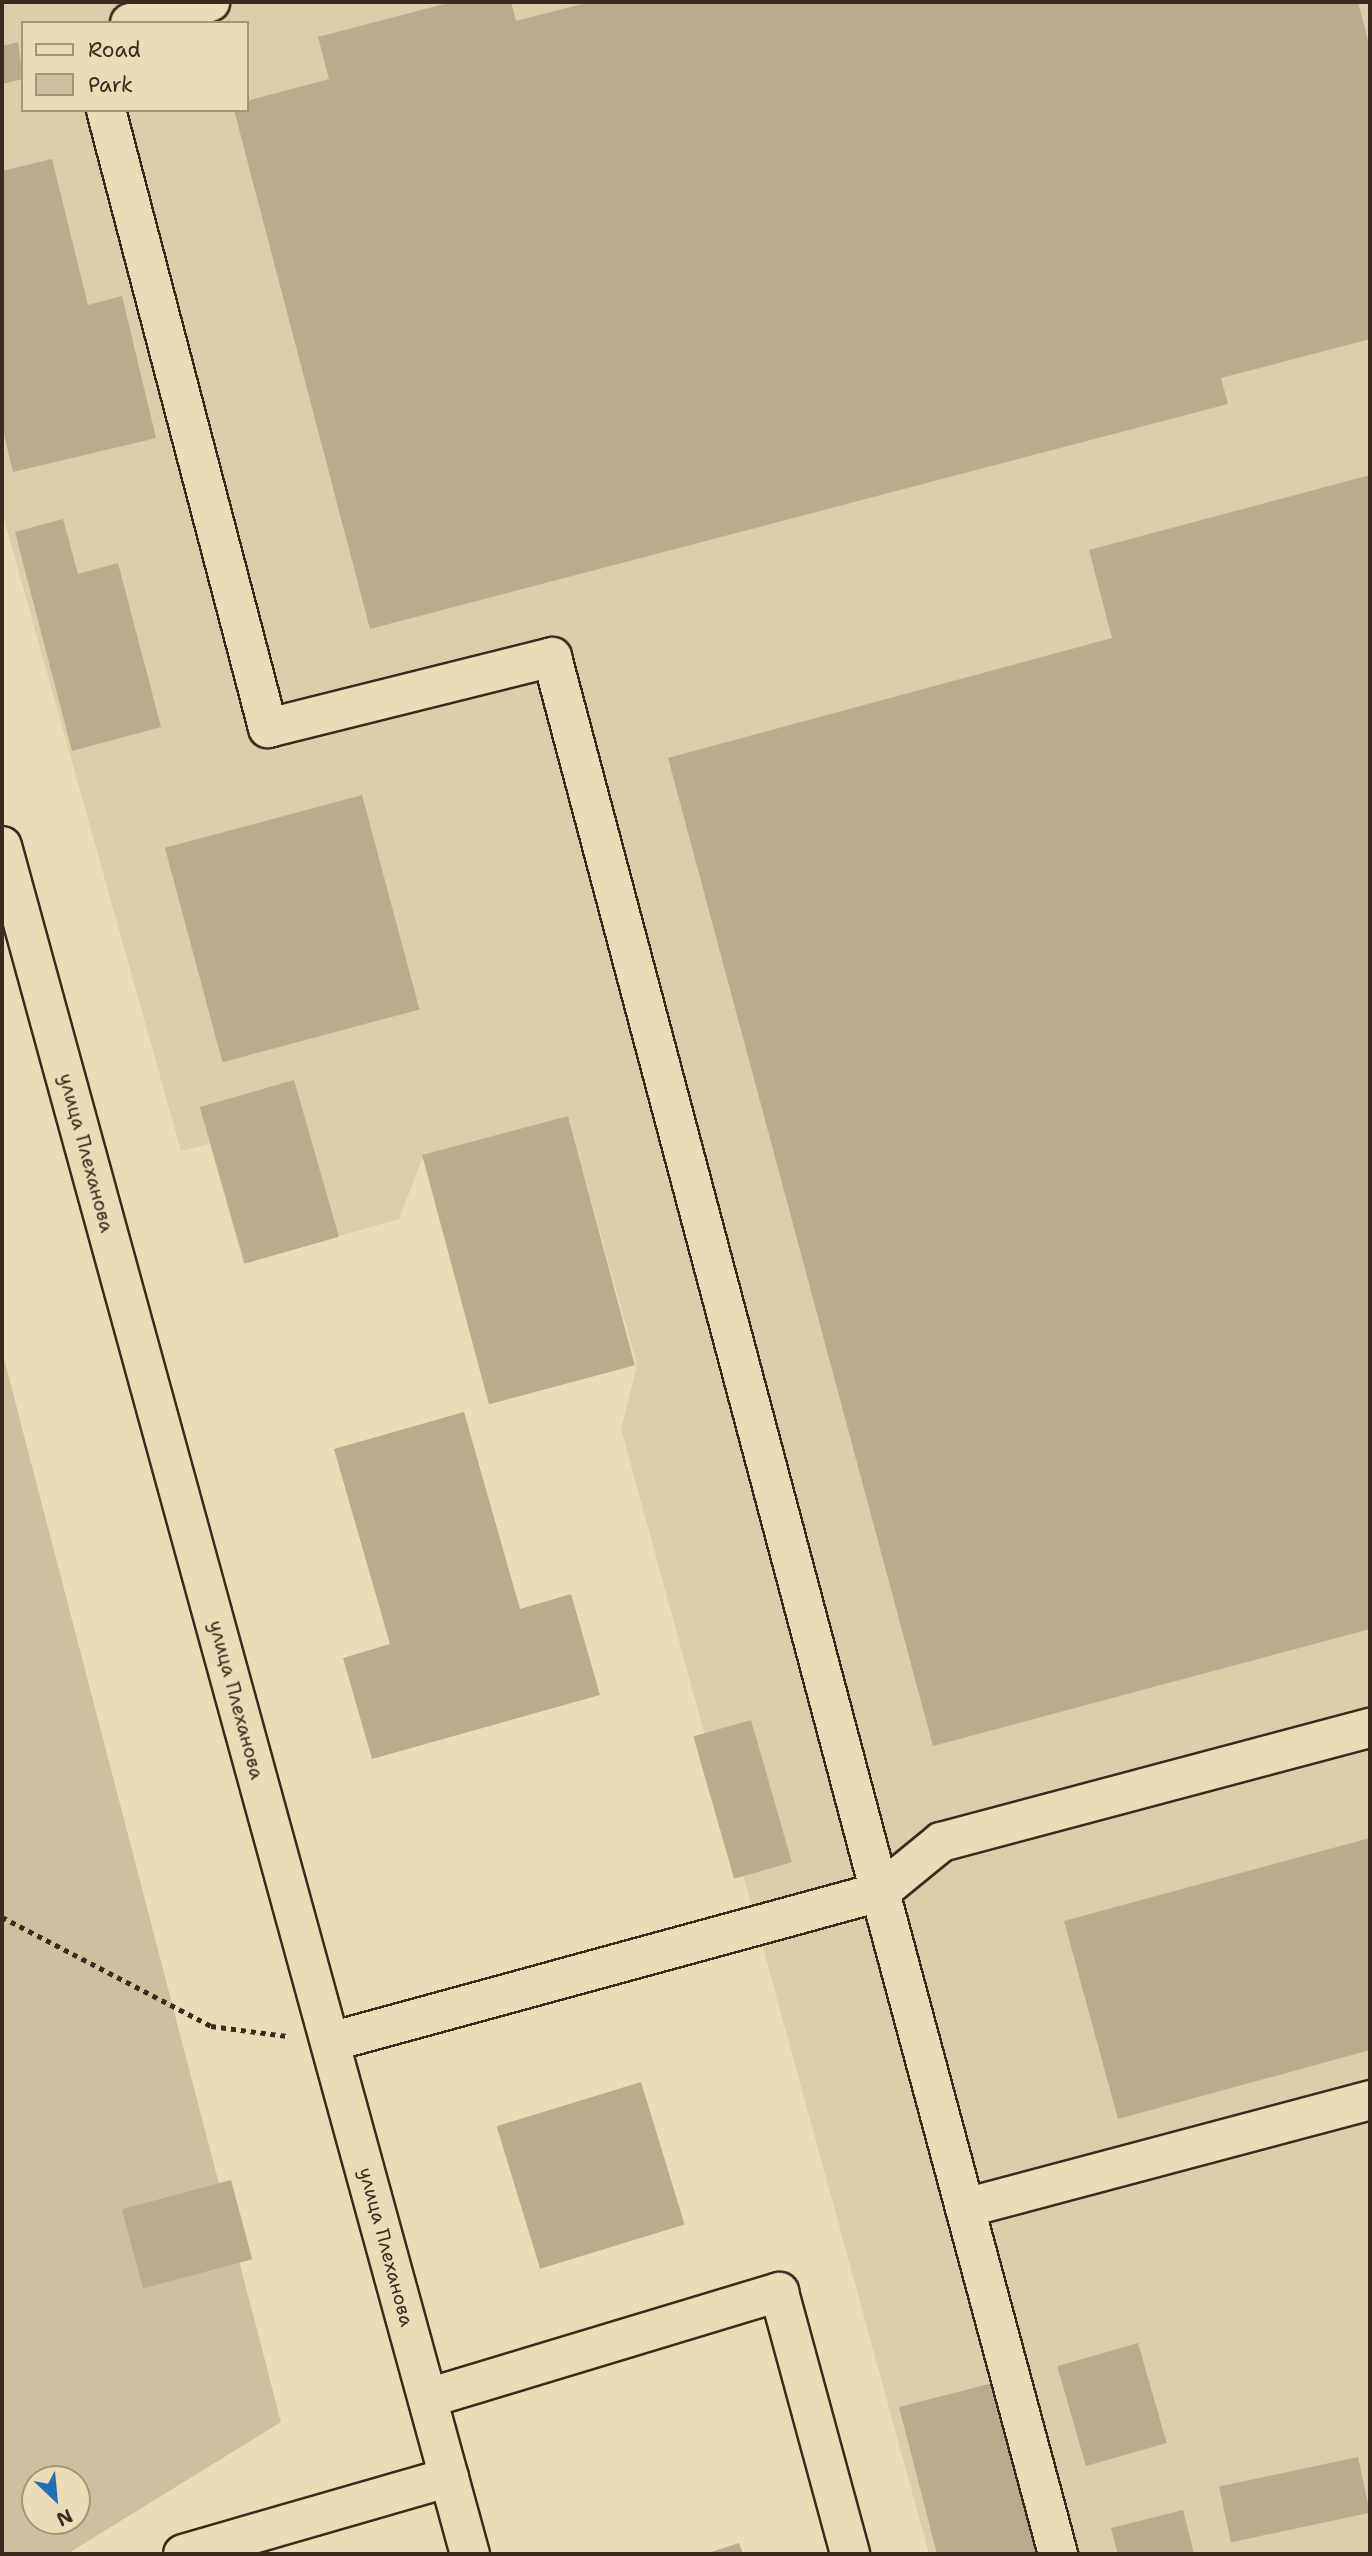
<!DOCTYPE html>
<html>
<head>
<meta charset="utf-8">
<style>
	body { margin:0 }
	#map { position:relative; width:1372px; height:2556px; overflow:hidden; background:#eddbb8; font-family:"Shantell Sans",sans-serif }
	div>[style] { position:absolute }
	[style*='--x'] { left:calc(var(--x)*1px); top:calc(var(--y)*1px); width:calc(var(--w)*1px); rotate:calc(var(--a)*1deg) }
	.built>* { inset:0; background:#deccab }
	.green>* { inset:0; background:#d0bf9f }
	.building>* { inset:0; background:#bbaa8d; transform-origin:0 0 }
	.path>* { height:4.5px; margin-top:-2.25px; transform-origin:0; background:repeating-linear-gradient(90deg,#3b2a1e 0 5px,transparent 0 10px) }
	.roads { filter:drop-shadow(2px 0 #3b2a1e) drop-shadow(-2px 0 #3b2a1e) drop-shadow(0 2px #3b2a1e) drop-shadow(0 -2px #3b2a1e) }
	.minor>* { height:38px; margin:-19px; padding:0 19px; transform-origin:19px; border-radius:19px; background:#eddbb8 }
	.major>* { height:38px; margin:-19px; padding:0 19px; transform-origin:19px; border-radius:19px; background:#eddbb8 }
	span { translate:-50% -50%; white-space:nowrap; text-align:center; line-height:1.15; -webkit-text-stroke:6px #eddbb8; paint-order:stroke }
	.street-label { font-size:19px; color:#3b2a1e }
	.frame { position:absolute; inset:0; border:4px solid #3b2a1e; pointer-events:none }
	.legend { position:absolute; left:21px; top:21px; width:228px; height:91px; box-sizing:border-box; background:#eddbb8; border:2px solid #a6947a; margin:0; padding:9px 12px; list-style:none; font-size:21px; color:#3b2a1e }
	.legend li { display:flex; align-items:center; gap:14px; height:35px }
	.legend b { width:35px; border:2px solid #a6947a }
	.north { position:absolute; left:21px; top:2465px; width:70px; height:70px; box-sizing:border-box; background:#eddbb8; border:2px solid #a6947a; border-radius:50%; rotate:154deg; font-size:19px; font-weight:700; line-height:28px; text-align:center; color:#3b2a1e }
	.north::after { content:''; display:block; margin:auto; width:24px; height:32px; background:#1f6fb2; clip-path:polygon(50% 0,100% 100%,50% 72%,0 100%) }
</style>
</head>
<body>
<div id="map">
	<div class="built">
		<div style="clip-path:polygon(evenodd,2px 2px,1370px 2px,1370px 2554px,929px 2554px,621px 1429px,637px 1365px,568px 1116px,423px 1157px,399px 1219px,243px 1263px,210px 1144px,181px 1151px,2px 512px,2px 2px,23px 23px,247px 23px,247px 110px,23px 110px,23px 23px)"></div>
	</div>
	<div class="green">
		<div style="clip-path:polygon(evenodd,2px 1351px,281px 2422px,67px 2554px,2px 2554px,2px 1351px,35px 2479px,77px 2479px,77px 2521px,35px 2521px,35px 2479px)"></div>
	</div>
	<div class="building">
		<div style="clip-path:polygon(452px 2px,511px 2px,516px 21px,590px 2px,1358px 2px,1370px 48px,1370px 339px,1221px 378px,1228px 404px,370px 629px,234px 110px,247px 110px,247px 101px,329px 79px,318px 37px)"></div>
		<div style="clip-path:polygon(18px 42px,23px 79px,2px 84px,2px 46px)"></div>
		<div style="clip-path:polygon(52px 159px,88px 305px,122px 296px,156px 438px,13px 472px,2px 426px,2px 171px)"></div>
		<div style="clip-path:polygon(1370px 475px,1370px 1629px,933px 1746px,668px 758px,1112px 638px,1089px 550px)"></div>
		<div style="clip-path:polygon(63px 519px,78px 574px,118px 563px,161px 727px,72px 751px,15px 532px)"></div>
		<div style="left:362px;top:795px;width:222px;height:204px;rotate:75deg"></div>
		<div style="left:294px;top:1080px;width:163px;height:98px;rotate:74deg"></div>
		<div style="left:568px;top:1116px;width:258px;height:151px;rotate:75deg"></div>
		<div style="clip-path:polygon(464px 1412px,520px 1609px,571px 1594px,600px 1695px,372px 1759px,343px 1658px,390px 1644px,334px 1449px)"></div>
		<div style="left:751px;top:1720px;width:148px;height:60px;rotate:74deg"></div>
		<div style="clip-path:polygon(1370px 1838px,1370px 2050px,1118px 2119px,1064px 1921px)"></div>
		<div style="left:641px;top:2082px;width:149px;height:151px;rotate:73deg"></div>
		<div style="left:231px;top:2180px;width:82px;height:113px;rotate:75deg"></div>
		<div style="left:1138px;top:2343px;width:104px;height:84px;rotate:74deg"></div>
		<div style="clip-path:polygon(993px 2383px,1037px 2554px,937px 2554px,899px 2407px)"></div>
		<div style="left:1358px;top:2457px;width:57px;height:142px;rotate:78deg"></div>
		<div style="clip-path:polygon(1183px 2510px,1194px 2554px,1118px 2554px,1111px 2528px)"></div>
		<div style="clip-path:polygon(739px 2543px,743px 2554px,705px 2554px)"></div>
	</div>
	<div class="path">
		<div style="--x:2;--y:1917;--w:236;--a:27.5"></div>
		<div style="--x:211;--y:2026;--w:77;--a:7.5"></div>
	</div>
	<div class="roads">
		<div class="minor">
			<div style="--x:130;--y:23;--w:83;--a:-14.7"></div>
			<div style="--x:106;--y:110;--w:639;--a:75.31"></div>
			<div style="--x:268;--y:728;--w:293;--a:-14"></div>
			<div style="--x:552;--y:657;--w:1278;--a:75.13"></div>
			<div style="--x:880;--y:1892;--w:79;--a:-39.3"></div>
			<div style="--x:941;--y:1842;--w:444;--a:-14.9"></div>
			<div style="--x:330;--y:2042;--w:570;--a:-15.26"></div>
			<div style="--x:880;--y:1892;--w:686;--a:74.95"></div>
			<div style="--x:965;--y:2208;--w:419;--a:-14.9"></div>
			<div style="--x:428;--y:2398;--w:367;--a:-16.8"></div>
			<div style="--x:779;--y:2292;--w:271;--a:74.8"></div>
			<div style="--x:183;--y:2554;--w:277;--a:-16.1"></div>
		</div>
		<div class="major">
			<div style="--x:2;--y:846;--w:1771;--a:74.68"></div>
		</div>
	</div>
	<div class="street-label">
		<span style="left:86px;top:1153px;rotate:75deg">улица Плеханова</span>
		<span style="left:236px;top:1700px;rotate:75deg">улица Плеханова</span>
		<span style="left:386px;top:2247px;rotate:75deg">улица Плеханова</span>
	</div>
	<div class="frame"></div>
	<ul class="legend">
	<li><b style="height:9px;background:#eddbb8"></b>Road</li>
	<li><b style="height:19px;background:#d0bf9f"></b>Park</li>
	</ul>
	<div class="north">N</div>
</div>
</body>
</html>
